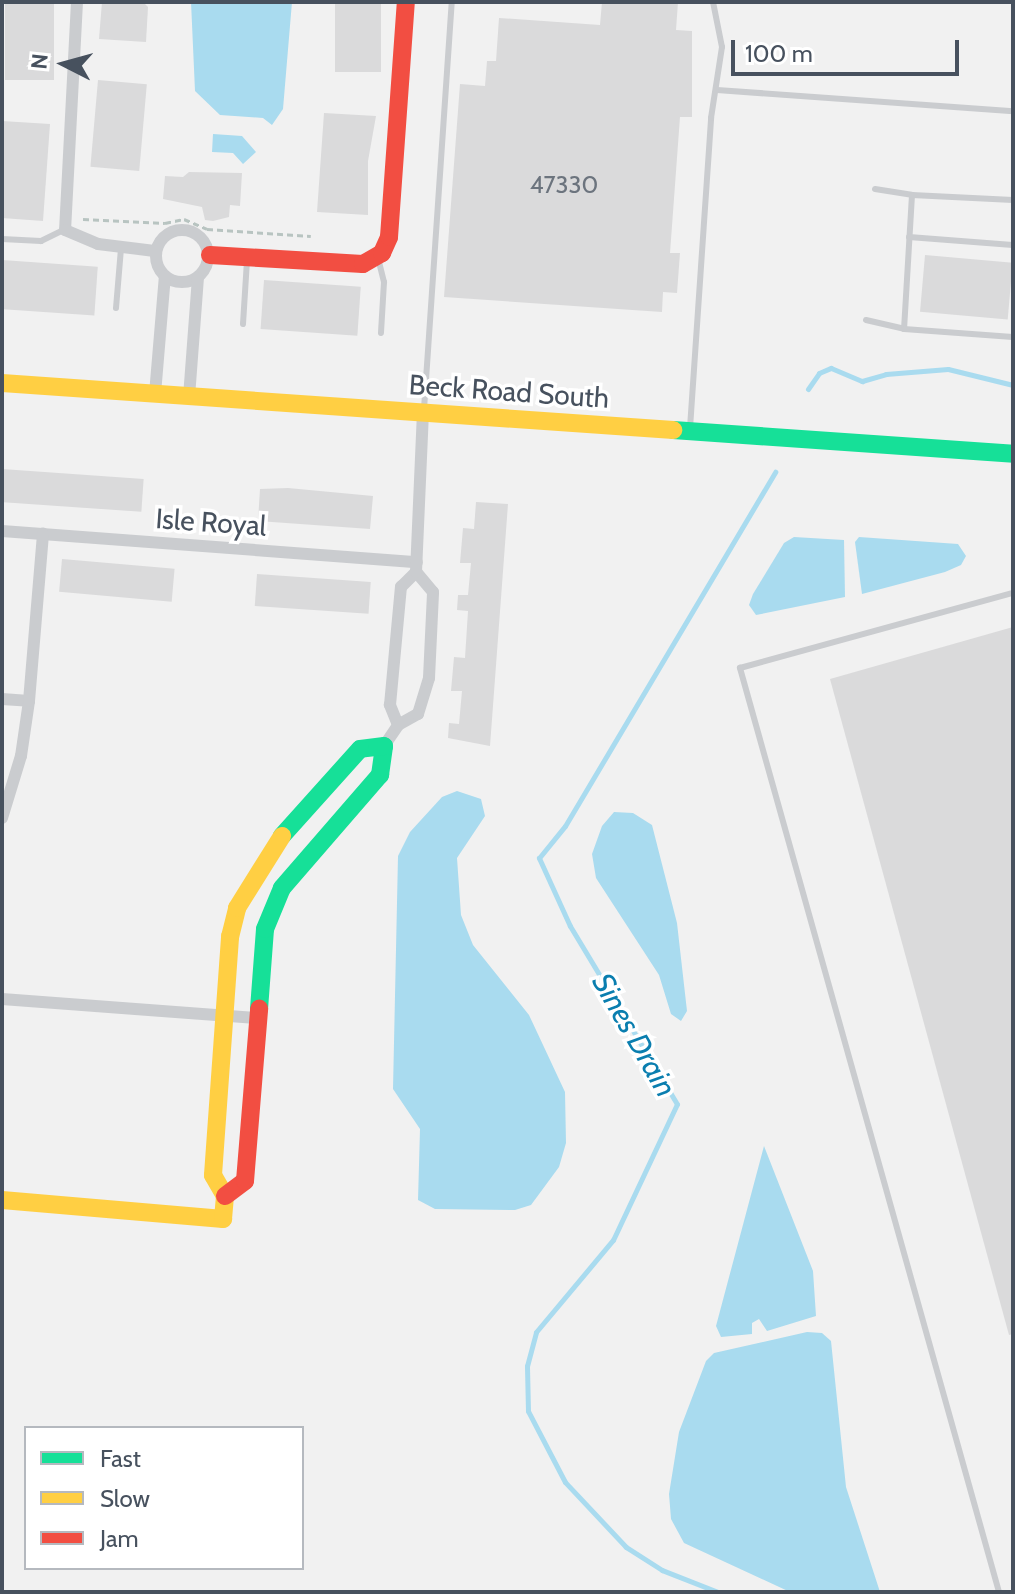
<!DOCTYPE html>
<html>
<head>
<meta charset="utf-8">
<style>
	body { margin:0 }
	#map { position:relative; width:1015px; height:1594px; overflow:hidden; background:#f1f1f1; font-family:Cabin,sans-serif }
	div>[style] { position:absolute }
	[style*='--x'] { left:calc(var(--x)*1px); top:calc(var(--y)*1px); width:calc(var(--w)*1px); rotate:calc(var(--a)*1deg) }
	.water>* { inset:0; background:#a9dbef }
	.stream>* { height:5px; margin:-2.5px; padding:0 2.5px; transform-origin:2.5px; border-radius:2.5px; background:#a9dbef }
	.building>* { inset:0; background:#dadadb; transform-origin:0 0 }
	.path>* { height:3px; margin-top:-1.5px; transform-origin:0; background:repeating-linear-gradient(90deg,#b8c4c1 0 6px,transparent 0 10px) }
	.lane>* { height:6px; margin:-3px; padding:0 3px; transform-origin:3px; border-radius:3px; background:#cacccf }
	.street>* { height:12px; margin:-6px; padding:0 6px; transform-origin:6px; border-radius:6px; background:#cacccf }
	.street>.ring { margin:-6px; padding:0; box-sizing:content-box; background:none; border:12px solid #cacccf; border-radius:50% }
	.fast>* { height:18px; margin:-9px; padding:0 9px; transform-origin:9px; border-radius:9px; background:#16e098 }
	.slow>* { height:18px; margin:-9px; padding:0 9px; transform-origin:9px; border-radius:9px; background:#ffcf43 }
	.jam>* { height:18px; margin:-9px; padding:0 9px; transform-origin:9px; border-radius:9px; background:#f24e42 }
	span { translate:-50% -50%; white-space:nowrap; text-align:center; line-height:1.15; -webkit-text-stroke:7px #fff; paint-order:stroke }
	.number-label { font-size:24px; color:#6c747e }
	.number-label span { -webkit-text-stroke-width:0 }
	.street-label { font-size:28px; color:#47515e }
	.water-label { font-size:30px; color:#0a7eaf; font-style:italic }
	.frame { position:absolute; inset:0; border:4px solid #47515e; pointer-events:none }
	.legend { position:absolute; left:24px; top:1426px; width:280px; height:144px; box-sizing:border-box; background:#fff; border:2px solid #b5b9bf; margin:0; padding:10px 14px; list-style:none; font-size:24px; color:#47515e }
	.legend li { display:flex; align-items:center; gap:16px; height:40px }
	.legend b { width:40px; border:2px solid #b5b9bf }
	.north { position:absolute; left:24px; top:24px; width:80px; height:80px; -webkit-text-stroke:6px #fff; paint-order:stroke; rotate:276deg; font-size:22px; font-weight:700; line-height:32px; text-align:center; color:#47515e }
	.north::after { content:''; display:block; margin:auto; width:28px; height:36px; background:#47515e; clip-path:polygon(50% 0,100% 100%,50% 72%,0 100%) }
	.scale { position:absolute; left:731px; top:40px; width:228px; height:36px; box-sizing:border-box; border:4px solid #47515e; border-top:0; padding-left:10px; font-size:24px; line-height:28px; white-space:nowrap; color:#47515e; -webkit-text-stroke:6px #fff; paint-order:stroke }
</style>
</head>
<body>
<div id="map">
	<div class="water">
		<div style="clip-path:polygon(191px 2px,292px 2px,283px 109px,272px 125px,263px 118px,220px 115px,195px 91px)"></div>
		<div style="clip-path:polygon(213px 134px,242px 136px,256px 152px,243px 164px,233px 153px,212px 152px)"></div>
		<div style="clip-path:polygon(794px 537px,844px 540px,845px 597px,756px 615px,749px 605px,753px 594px,784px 543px)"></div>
		<div style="clip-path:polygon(859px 537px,958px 544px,966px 556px,961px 565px,945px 572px,862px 594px,855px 542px)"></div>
		<div style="clip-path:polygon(457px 791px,481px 799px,485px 816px,457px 858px,461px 915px,473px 945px,529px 1015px,565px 1092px,566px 1143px,559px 1167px,531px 1205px,515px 1210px,435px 1209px,418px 1200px,420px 1129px,393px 1089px,398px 856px,410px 832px,442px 797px)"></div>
		<div style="clip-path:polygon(614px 812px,633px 813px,652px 825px,677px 923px,687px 1011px,681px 1021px,671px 1014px,659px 975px,596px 878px,592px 854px,602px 826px)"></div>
		<div style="clip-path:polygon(764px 1146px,813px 1271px,816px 1316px,767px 1331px,759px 1319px,752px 1323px,752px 1334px,721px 1337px,716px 1326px)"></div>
		<div style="clip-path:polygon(807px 1332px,822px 1333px,831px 1341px,846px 1487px,880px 1592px,790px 1592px,684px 1543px,671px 1519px,669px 1494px,679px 1432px,706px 1361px,714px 1353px)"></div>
	</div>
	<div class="stream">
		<div style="--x:808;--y:389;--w:19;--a:-55"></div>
		<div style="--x:819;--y:373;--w:13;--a:-23"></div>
		<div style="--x:831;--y:368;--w:34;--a:23"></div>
		<div style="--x:862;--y:381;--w:25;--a:-16"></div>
		<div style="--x:886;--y:374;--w:62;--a:-4.6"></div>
		<div style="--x:948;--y:369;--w:67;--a:13.8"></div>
		<div style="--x:718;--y:1592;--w:60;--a:-158.6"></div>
		<div style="--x:662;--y:1570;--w:43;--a:-147.4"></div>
		<div style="--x:626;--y:1547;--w:89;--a:-133.2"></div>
		<div style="--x:565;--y:1482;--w:80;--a:-117.5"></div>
		<div style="--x:528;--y:1411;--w:45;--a:-91.3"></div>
		<div style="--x:527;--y:1366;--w:35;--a:-75"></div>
		<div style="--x:536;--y:1332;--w:120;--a:-50.1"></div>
		<div style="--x:613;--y:1240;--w:150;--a:-64.8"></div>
		<div style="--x:677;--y:1104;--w:208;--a:-121"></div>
		<div style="--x:570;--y:926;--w:75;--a:-114.5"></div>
		<div style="--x:539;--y:858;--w:41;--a:-50.9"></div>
		<div style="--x:565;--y:826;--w:412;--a:-59.3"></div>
	</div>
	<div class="building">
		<div style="left:5px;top:2px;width:49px;height:78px"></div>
		<div style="clip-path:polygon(102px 2px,143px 2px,148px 7px,146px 42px,99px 39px)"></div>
		<div style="left:335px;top:2px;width:46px;height:70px"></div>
		<div style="clip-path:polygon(602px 2px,678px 2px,676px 30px,692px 31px,692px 117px,680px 117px,670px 253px,680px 253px,677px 293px,663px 292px,662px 312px,444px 297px,460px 84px,485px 86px,487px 61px,496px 61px,499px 18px,600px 25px)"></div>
		<div style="left:98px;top:80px;width:49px;height:87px;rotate:5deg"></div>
		<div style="clip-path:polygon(324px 113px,376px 116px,368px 161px,368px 215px,317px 212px)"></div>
		<div style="clip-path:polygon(2px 121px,50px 124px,43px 221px,2px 218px)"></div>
		<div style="clip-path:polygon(189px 172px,242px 173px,240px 206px,230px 205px,229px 217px,213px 221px,205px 220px,202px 207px,163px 199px,165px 176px,183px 177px)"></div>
		<div style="left:925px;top:255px;width:88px;height:57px;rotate:5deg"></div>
		<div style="left:2px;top:260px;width:96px;height:49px;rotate:4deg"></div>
		<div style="left:264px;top:280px;width:97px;height:49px;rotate:4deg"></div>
		<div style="left:2px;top:469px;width:142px;height:33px;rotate:4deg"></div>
		<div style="clip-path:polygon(288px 488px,373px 496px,370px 529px,258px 521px,260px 489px)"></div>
		<div style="clip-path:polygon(476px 502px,508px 504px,490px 746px,448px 738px,449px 723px,459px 724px,462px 691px,451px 691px,454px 657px,465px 658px,468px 611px,457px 610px,458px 595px,468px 595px,471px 563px,460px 563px,463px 528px,474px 529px)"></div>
		<div style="left:62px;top:559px;width:113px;height:33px;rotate:5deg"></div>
		<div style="left:257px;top:574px;width:114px;height:32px;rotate:4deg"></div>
		<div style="clip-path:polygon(1013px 627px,1013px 1334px,1009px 1335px,830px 679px)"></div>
	</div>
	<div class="path">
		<div style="--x:83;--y:219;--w:82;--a:2.8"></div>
		<div style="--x:165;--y:223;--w:19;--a:-12"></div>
		<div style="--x:184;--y:219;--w:25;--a:23"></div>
		<div style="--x:207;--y:229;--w:104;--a:3.9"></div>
	</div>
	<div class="lane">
		<div style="--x:717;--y:90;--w:297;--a:4.1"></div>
		<div style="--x:875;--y:189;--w:37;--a:9"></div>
		<div style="--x:912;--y:195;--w:134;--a:93.4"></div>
		<div style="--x:912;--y:195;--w:101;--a:2.8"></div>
		<div style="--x:909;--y:237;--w:104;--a:4.4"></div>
		<div style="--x:2;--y:239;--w:39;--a:3"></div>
		<div style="--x:41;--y:241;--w:25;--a:-26"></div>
		<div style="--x:378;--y:258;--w:25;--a:76"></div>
		<div style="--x:384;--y:282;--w:51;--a:93.4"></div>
		<div style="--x:116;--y:308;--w:60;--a:-85.2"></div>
		<div style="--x:866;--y:320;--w:39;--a:13"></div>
		<div style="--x:904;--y:329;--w:109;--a:4.2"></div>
		<div style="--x:243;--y:324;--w:64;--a:-86.4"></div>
		<div style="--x:424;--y:409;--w:408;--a:-86.1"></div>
		<div style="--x:690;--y:428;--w:311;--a:-86.1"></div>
		<div style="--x:711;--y:118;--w:72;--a:-81.2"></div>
		<div style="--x:722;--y:47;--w:46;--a:-101.3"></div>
		<div style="--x:999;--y:1592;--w:960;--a:-105.66"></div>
		<div style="--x:740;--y:668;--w:283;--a:-15.4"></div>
	</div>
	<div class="street">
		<div style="--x:77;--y:2;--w:228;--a:93"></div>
		<div style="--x:65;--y:230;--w:36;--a:23"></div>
		<div style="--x:98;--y:244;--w:57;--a:7"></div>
		<div class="ring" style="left:156px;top:230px;width:40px;height:40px"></div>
		<div style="--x:155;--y:394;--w:118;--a:-85.2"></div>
		<div style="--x:189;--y:397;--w:119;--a:-85.7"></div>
		<div style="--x:2;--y:531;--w:416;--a:4.3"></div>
		<div style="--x:2;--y:699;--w:27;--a:4"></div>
		<div style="--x:398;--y:725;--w:22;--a:-112"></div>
		<div style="--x:390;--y:705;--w:119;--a:-84.7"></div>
		<div style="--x:401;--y:587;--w:21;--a:-45"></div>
		<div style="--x:384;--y:746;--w:25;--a:-56"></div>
		<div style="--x:398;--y:725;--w:23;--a:-29"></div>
		<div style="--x:418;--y:714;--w:38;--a:-73"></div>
		<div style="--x:429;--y:678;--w:86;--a:-87.3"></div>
		<div style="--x:433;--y:592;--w:26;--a:-130"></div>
		<div style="--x:416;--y:572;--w:159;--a:-87.5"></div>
		<div style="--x:2;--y:818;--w:65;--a:-73"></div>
		<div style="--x:21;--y:756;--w:56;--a:-81.7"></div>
		<div style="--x:29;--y:701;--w:168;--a:-85.2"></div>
		<div style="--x:2;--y:999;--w:255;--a:4.3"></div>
	</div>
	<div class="fast">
		<div style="--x:673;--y:430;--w:341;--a:4"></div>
		<div style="--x:259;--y:1009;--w:80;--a:-85.7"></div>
		<div style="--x:265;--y:929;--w:44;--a:-67.5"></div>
		<div style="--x:282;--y:888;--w:150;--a:-49.1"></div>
		<div style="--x:380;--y:775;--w:29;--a:-82"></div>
		<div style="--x:384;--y:746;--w:24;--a:173"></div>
		<div style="--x:360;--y:749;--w:117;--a:131.9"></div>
	</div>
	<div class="slow">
		<div style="--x:2;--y:383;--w:673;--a:4.01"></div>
		<div style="--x:2;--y:1200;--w:222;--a:4.9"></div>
		<div style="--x:223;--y:1219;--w:23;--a:-85"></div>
		<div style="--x:225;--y:1196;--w:24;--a:-120"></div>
		<div style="--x:213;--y:1175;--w:239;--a:-85.9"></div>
		<div style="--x:230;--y:937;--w:30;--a:-76"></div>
		<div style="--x:237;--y:908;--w:85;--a:-58"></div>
	</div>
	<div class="jam">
		<div style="--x:210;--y:255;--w:153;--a:3.4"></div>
		<div style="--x:363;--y:264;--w:22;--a:-30"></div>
		<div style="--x:382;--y:253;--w:17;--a:-66"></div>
		<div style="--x:389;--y:237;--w:236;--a:-85.9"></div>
		<div style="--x:225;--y:1196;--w:25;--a:-37"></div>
		<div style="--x:245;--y:1181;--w:173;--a:-85.3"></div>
	</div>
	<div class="number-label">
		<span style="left:564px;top:185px">47330</span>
	</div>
	<div class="street-label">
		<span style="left:509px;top:391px;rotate:4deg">Beck Road South</span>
		<span style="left:211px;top:522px;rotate:4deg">Isle Royal</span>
	</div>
	<div class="water-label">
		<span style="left:634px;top:1035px;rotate:60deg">Sines Drain</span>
	</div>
	<div class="frame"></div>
	<ul class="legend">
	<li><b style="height:10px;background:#16e098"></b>Fast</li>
	<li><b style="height:10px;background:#ffcf43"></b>Slow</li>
	<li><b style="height:10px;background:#f24e42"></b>Jam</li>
	</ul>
	<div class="north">N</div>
	<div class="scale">100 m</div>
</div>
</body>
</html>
